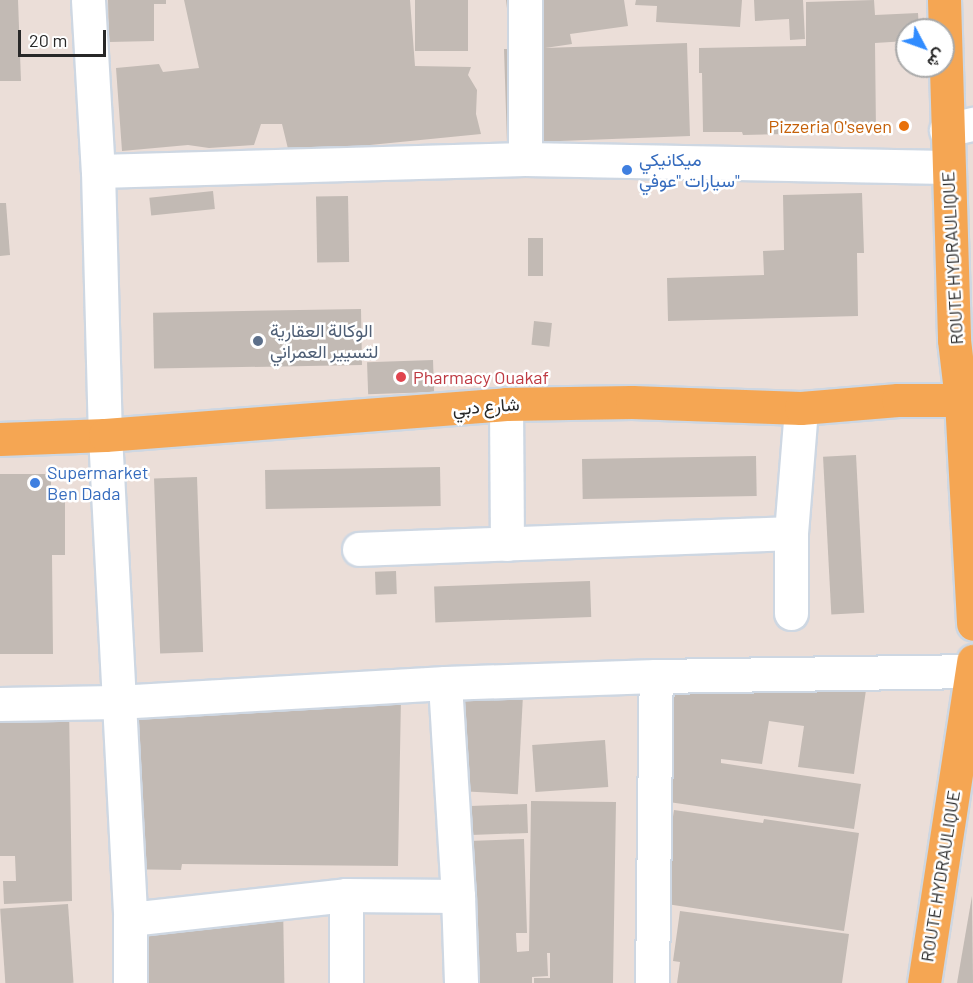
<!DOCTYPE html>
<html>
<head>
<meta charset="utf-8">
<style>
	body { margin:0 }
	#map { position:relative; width:973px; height:983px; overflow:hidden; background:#ebded8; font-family:Barlow,Vazirmatn,sans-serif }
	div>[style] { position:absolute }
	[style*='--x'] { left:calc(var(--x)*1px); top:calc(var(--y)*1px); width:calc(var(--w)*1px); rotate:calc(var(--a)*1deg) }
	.building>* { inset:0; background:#c2bab4; transform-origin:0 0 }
	.roads { filter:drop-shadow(2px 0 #ced7e2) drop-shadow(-2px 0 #ced7e2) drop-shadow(0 2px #ced7e2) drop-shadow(0 -2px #ced7e2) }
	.minor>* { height:33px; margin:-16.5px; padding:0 16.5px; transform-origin:16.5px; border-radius:16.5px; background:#fff }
	.major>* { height:33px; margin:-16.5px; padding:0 16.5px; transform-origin:16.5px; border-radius:16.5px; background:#f5a653 }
	.dots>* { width:16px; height:16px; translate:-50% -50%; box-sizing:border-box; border:3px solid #fff; border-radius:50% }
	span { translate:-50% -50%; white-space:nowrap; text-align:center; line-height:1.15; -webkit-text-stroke:5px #fff; paint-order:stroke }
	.food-label { font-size:18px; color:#c56008 }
	.right { translate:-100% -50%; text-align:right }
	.shop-label { font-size:18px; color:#366cbe }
	.left { translate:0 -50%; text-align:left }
	.street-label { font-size:18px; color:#282828 }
	.service-label { font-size:18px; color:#4e5e75 }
	.health-label { font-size:18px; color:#be3a42 }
	.north { position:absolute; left:895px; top:18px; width:60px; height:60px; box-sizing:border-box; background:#fff; border:2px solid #a9a9a9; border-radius:50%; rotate:131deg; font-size:16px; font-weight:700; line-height:24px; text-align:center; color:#282828 }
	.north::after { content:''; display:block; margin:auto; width:21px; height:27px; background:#318cff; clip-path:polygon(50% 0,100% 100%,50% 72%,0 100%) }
	.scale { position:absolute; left:18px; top:30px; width:88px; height:27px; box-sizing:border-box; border:3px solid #282828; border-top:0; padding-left:8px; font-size:18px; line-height:21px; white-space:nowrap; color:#282828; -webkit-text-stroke:4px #fff; paint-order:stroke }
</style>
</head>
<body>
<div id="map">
	<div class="building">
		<div style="clip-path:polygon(0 0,18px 0,21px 81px,0 81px)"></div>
		<div style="clip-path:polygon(108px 0,166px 0,166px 4px,154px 4px,154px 41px,109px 42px)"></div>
		<div style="clip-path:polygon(184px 0,410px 0,415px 66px,471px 67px,468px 75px,477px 90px,476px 114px,481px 134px,289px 153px,282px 124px,261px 124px,254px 145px,209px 148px,188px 145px,122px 151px,116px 68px,159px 64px,163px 72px,199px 68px)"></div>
		<div style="left:415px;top:0;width:53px;height:51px"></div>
		<div style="clip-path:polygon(506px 0,624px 0,628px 26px,570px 34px,572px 44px,545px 48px,687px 43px,690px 136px,507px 143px,504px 49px,512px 49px)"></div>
		<div style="clip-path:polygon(636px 0,742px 0,740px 27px,656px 22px,657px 6px,635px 5px)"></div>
		<div style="clip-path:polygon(754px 0,803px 0,805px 39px,790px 40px,789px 19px,755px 21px)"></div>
		<div style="clip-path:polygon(874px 0,875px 15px,918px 13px,919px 30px,907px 30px,907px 41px,875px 43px,876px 132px,743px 135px,742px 132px,703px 132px,702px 73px,699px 73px,699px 48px,806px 46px,806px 2px)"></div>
		<div style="left:213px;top:191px;width:18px;height:64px;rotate:84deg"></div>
		<div style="clip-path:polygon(862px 193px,864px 253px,857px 253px,858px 316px,668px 321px,667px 278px,764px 275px,763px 251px,784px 250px,783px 195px)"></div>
		<div style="left:348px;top:196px;width:66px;height:32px;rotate:89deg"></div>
		<div style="clip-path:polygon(0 203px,6px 203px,10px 255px,0 256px)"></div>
		<div style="left:528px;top:238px;width:15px;height:38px"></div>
		<div style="left:361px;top:309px;width:56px;height:208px;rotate:89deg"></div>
		<div style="left:534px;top:321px;width:18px;height:24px;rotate:6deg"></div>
		<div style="left:433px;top:360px;width:32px;height:66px;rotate:88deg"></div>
		<div style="left:856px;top:455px;width:158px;height:33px;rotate:87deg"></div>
		<div style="left:756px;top:456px;width:40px;height:174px;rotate:89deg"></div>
		<div style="left:440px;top:467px;width:39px;height:175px;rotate:89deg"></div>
		<div style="clip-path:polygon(0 474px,51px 474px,51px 500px,65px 499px,65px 555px,52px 555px,53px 654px,0 654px)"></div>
		<div style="left:197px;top:477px;width:175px;height:43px;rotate:88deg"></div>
		<div style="left:396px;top:571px;width:23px;height:21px;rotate:88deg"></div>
		<div style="left:590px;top:581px;width:36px;height:156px;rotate:88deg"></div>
		<div style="clip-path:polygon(672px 664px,866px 690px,854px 774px,798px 767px,804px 726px,769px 721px,762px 764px,721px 759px,721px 763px,861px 784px,854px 829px,662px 801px)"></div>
		<div style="left:440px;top:693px;width:83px;height:97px;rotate:3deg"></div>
		<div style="clip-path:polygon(401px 697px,398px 866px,182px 864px,181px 870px,118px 869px,120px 699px)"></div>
		<div style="clip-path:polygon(69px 706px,72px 901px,4px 904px,3px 881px,16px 881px,15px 856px,0 856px,0 708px)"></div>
		<div style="left:605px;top:740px;width:47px;height:73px;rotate:86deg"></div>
		<div style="clip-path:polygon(531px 801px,616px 802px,613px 983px,534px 983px,534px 978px,550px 978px,550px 953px,547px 953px,548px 976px,532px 977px,532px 983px,446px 983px,441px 842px,524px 839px,527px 933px,516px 933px,517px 952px,529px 951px)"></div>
		<div style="left:527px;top:804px;width:29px;height:83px;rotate:88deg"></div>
		<div style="clip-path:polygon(674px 810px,763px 823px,764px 819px,859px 833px,844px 931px,660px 903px)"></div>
		<div style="clip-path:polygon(972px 896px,973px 983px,957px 983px)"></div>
		<div style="left:68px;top:904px;width:79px;height:68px;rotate:86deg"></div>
		<div style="left:283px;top:904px;width:79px;height:167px;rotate:89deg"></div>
		<div style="clip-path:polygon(680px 911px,849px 934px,842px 983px,677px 983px,680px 962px,673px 961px)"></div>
	</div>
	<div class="roads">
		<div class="minor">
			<div style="--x:88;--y:0;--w:171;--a:86.7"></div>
			<div style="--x:98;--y:171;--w:264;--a:88.5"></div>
			<div style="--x:105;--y:435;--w:485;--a:87"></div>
			<div style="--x:130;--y:919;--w:64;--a:90"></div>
			<div style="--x:525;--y:0;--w:159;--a:90"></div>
			<div style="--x:946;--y:130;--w:28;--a:-13"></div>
			<div style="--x:98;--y:171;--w:427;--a:-1.6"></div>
			<div style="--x:525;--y:159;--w:422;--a:1.1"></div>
			<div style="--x:506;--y:404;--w:140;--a:89.6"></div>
			<div style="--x:359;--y:549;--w:432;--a:-2.1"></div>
			<div style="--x:791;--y:613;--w:80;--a:-90"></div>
			<div style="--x:791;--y:533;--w:125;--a:-85.4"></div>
			<div style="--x:0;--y:704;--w:117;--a:-1"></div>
			<div style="--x:117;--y:702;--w:329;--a:-3.3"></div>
			<div style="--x:445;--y:683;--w:211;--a:-1.9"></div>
			<div style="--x:656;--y:676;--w:316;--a:-0.9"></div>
			<div style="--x:346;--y:895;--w:88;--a:90"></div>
			<div style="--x:458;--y:896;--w:87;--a:88"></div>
			<div style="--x:130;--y:919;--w:217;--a:-6.3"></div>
			<div style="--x:346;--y:895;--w:112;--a:0.5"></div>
			<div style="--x:458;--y:896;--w:213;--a:-93.5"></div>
			<div style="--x:652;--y:983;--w:307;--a:-89.3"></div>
		</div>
		<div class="major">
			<div style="--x:944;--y:0;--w:340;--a:88.3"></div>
			<div style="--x:954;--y:340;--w:60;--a:83.3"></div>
			<div style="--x:961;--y:400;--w:224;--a:86.9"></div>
			<div style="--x:0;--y:439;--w:105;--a:-2.2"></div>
			<div style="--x:105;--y:435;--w:402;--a:-4.4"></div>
			<div style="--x:506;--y:404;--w:126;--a:-0.9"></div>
			<div style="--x:632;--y:402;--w:169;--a:2"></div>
			<div style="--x:801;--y:408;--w:97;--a:-4.7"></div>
			<div style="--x:898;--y:400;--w:75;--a:0"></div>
			<div style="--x:924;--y:983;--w:326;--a:-81.3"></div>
		</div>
	</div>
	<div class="dots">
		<div style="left:904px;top:126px;background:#e8710a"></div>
		<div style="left:627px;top:170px;background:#3f7fe0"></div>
		<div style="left:258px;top:341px;background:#5c6f8a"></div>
		<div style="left:401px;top:377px;background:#e0444e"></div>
		<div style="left:35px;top:483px;background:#3f7fe0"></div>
	</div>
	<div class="food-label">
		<span class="right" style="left:892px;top:126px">Pizzeria O'seven</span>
	</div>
	<div class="shop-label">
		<span class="left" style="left:639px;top:170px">ميكانيكي<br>سيارات "عوفي"</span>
		<span class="left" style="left:47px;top:483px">Supermarket<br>Ben Dada</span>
	</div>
	<div class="street-label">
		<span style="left:952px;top:258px;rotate:-93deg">ROUTE HYDRAULIQUE</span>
		<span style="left:486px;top:406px;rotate:-4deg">شارع دبي</span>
		<span style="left:940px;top:876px;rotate:-81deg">ROUTE HYDRAULIQUE</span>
	</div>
	<div class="service-label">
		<span class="left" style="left:270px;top:341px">الوكالة العقارية<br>لتسيير العمراني</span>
	</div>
	<div class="health-label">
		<span class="left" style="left:413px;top:377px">Pharmacy Ouakaf</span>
	</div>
	<div class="north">ش</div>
	<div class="scale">20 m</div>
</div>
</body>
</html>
